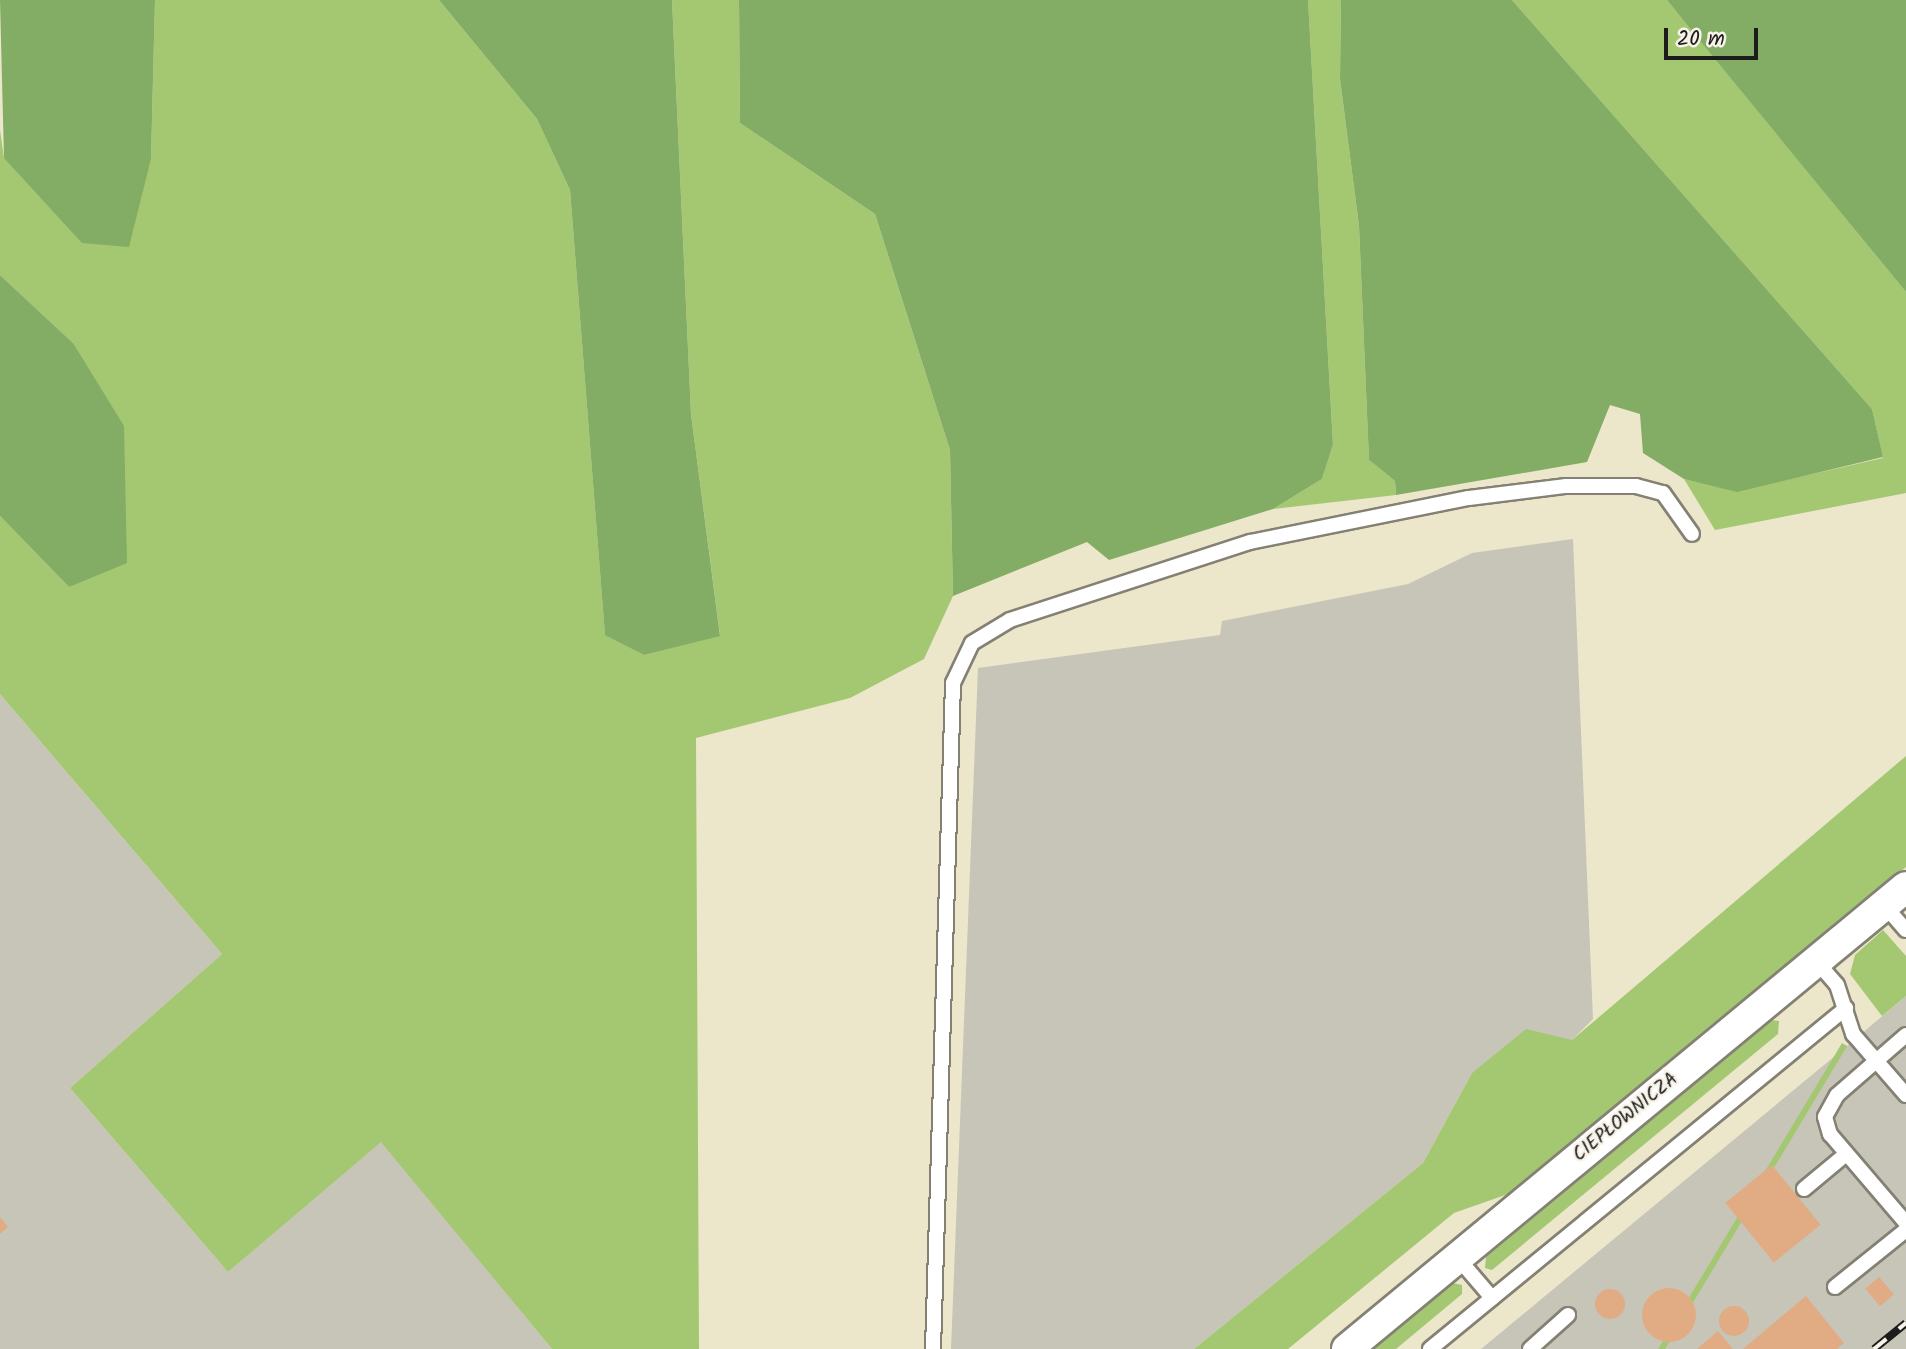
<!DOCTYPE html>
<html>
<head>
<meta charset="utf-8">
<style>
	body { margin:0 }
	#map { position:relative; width:1906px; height:1349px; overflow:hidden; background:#ece6cb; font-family:Kalam,sans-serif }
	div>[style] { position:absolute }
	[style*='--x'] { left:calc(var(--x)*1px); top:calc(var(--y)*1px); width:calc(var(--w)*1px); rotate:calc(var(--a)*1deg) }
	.industrial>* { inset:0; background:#c7c5b8 }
	.green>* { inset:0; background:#a4c872; transform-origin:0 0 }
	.forest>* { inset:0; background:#83ac64 }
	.building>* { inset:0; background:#e1ab83; transform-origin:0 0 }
	.round { border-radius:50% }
	.roads { filter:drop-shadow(2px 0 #848174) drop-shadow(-2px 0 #848174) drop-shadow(0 2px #848174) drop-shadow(0 -2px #848174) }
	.service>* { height:14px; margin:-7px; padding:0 7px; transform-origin:7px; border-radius:7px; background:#fff }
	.minor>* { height:30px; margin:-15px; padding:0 15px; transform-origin:15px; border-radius:15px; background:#fff }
	.rail>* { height:8px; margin-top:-4px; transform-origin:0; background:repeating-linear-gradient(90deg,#f7f3e8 0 16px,#1c1c1c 0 32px); box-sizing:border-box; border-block:2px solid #1c1c1c }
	span { translate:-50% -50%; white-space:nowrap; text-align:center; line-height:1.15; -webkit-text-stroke:5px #f7f3e8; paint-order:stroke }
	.street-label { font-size:19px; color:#1c1c1c }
	.scale { position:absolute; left:1664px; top:28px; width:94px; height:32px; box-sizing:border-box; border:4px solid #1c1c1c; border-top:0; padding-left:9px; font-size:21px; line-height:24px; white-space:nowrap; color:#1c1c1c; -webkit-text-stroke:5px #f7f3e8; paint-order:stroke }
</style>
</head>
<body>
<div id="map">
	<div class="industrial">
		<div style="clip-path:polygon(1573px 539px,1593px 1019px,1572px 1040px,1472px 1073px,1423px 1163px,1194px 1349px,951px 1349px,978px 668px,1220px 635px,1222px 621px,1408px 584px,1472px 553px)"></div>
		<div style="clip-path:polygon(0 694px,222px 954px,70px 1088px,228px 1272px,381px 1141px,552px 1349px,0 1349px)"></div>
		<div style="clip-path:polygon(1906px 996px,1906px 1349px,1481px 1349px,1847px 1046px)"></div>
	</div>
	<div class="green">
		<div style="clip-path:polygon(155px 0,439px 0,537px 119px,570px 190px,605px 634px,644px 655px,720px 635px,691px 414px,672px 0,739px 0,740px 123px,875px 214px,950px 450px,953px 596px,924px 659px,850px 698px,696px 738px,699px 1349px,552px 1349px,381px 1142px,228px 1272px,70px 1088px,222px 954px,0 694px,0 516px,69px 587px,73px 343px,0 275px,0 130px,4px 158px,151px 159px)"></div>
		<div style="clip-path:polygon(1308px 0,1341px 0,1340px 79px,1359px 226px,1369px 460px,1395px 481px,1396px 495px,1273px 509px,1322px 479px,1333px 445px)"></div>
		<div style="clip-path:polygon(1512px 0,1667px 0,1906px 292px,1906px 493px,1715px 530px,1684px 479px,1737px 491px,1883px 458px,1872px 409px)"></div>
		<div style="clip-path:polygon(1906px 756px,1906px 867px,1508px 1194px,1454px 1213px,1288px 1349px,1194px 1349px,1423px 1163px,1472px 1073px,1526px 1029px,1572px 1040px)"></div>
		<div style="clip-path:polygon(1883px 930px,1906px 956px,1906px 996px,1882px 1016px,1850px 974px,1855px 955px)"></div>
		<div style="clip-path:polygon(1771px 1020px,1779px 1021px,1778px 1034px,1492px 1270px,1485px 1268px,1486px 1257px)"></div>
		<div style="left:1842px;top:1043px;width:6px;height:480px;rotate:31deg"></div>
		<div style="clip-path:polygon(1453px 1283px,1462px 1285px,1462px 1294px,1396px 1349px,1373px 1349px)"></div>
	</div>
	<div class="forest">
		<div style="clip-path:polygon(0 0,155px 0,151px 159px,129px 247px,82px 243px,4px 158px)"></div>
		<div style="clip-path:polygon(439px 0,672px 0,691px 414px,720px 636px,644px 655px,605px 635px,570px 190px,537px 119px)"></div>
		<div style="clip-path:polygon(739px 0,1308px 0,1333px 445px,1322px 479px,1273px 509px,1109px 560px,1087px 542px,953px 596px,950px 450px,875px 214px,740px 123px)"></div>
		<div style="clip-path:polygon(1341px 0,1512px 0,1872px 409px,1883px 457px,1737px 492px,1684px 479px,1643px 453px,1640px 414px,1610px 405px,1587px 462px,1396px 495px,1395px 481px,1369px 460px,1359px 226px,1340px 79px)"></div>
		<div style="clip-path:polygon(1667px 0,1906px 0,1906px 292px,1701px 42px)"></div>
		<div style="clip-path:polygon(0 275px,73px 343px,124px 426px,127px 563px,69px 587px,0 516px)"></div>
	</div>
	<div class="building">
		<div style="left:1772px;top:1165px;width:77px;height:60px;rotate:51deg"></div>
		<div style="clip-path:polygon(0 1217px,8px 1227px,0 1234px)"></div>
		<div style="left:1879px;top:1277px;width:23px;height:18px;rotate:50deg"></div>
		<div class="round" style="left:1642px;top:1288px;width:54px;height:54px"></div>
		<div class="round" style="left:1595px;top:1289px;width:30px;height:30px"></div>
		<div style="clip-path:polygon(1806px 1296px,1844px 1343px,1837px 1349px,1743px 1349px)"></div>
		<div class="round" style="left:1719px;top:1306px;width:30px;height:30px"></div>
		<div style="clip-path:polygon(1718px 1331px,1733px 1349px,1697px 1349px)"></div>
	</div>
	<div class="roads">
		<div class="service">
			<div style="--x:1884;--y:905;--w:33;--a:49"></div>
			<div style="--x:1817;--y:962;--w:30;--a:49"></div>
			<div style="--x:1837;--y:985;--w:52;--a:71.9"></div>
			<div style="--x:1853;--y:1034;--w:81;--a:49"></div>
			<div style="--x:1906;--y:1035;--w:91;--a:139"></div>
			<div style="--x:1837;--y:1095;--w:25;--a:119"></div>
			<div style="--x:1825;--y:1117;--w:18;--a:74"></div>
			<div style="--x:1830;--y:1134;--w:117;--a:49.5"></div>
			<div style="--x:1804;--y:1189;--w:55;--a:-39.8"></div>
			<div style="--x:1457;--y:1257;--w:54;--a:49.5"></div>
			<div style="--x:1835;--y:1287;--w:91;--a:-38.8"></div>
			<div style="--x:933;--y:1349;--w:666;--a:-88.28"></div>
			<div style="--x:953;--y:683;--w:44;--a:-64.6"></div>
			<div style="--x:972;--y:643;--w:44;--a:-31.2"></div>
			<div style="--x:1010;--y:620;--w:252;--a:-18"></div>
			<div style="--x:1250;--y:542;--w:223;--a:-11.4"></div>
			<div style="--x:1469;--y:498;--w:98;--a:-7.1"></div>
			<div style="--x:1566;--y:486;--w:70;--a:0"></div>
			<div style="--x:1636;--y:486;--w:28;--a:15"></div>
			<div style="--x:1663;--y:493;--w:50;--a:54.7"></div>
			<div style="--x:1430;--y:1349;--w:538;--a:-39.34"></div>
			<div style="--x:1530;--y:1349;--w:51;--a:-41.8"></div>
		</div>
		<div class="minor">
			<div style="--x:1347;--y:1349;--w:725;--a:-39.57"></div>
		</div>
	</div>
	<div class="rail">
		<div style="--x:1874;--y:1349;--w:41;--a:-39.1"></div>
	</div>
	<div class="street-label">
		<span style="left:1626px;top:1118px;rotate:-39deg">CIEPŁOWNICZA</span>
	</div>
	<div class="scale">20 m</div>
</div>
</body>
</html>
